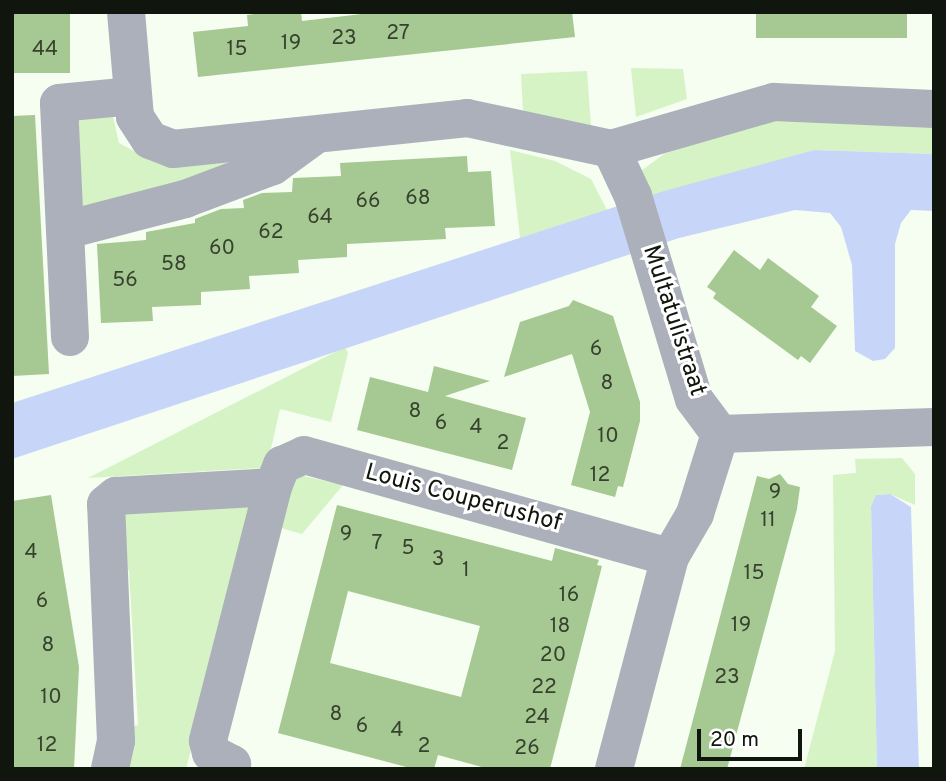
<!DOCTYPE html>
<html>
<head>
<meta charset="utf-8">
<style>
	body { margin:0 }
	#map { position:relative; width:946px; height:781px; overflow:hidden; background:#f5fef0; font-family:Overpass,sans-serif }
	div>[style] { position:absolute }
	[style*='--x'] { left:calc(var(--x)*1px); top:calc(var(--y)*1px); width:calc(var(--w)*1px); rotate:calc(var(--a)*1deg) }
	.green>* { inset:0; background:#d6f3c6 }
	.water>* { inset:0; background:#c7d6f8 }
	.building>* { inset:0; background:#a6c892; transform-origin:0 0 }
	.minor>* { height:38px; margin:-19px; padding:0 19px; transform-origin:19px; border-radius:19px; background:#abb0ba }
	span { translate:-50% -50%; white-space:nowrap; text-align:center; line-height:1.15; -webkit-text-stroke:6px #fff; paint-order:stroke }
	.number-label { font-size:21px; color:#36422e }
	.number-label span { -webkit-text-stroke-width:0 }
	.street-label { font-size:24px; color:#10150d }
	.frame { position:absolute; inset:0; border:14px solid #10150d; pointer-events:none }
	.scale { position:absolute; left:697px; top:729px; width:105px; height:32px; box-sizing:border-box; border:4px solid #10150d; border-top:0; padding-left:9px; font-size:21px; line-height:24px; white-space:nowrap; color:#10150d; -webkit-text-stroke:5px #fff; paint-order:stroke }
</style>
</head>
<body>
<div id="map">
	<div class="green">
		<div style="clip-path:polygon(631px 68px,683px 69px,687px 99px,636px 117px)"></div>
		<div style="clip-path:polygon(587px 71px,591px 126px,523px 111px,521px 74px)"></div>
		<div style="clip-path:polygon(111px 108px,119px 143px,153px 161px,276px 151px,150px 198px,76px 210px,69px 110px)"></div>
		<div style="clip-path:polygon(768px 118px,934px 122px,934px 154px,814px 150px,652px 196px,642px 170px,664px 154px)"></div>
		<div style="clip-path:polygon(510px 150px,555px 161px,591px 179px,607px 210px,520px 238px)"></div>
		<div style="clip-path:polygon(345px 347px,348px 353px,331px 422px,280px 409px,269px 457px,260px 468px,88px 478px)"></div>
		<div style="clip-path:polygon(902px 458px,915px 474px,915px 505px,890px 494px,876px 495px,871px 506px,877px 769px,804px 769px,835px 651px,833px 475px,856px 473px,855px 459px)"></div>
		<div style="clip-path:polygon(299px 475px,343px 485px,302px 534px,281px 528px,278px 522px)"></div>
		<div style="clip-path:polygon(243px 498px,253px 515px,186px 769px,130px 769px,128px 728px,138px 725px,129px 570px,122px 570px,121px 510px)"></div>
	</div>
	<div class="water">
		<div style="clip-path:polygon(814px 150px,934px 154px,934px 211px,911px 210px,901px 223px,895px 244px,895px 348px,885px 359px,873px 361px,855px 351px,852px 265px,841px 227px,830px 213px,795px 210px,679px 238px,12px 459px,12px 403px,664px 191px)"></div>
		<div style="clip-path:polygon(890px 494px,911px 507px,919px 769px,877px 769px,871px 506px,876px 495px)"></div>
	</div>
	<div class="building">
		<div style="left:14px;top:12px;width:56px;height:61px"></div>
		<div style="clip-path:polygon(269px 12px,301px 12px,302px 21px,379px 12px,572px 12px,575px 37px,198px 77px,193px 32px,248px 26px,247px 15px)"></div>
		<div style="left:756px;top:12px;width:151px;height:26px"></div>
		<div style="clip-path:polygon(35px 115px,49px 374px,12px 376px,12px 116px)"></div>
		<div style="clip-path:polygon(467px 156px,468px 172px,491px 171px,495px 226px,445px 228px,446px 239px,347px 244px,347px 257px,298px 260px,299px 273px,249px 276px,250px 289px,201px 292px,201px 305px,152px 307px,153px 321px,101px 323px,97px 244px,146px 240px,146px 232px,195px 223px,195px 219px,221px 209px,244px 208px,243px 200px,262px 193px,292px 192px,293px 178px,341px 176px,340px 163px)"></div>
		<div style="clip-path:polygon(734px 250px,760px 270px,768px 258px,819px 296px,811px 307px,837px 326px,810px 363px,801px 356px,798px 360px,713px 298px,716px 293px,707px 287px)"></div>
		<div style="clip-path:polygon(573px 300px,613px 316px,640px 402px,640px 421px,623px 487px,618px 486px,615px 497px,571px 485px,590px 412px,572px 354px,504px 377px,520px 322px,569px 306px)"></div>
		<div style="clip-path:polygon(434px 366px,490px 381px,445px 396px,526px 418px,512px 470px,357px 430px,370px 377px,428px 392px)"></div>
		<div style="clip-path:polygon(780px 474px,788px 484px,800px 487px,797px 509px,727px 769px,680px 769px,757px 476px,769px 479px)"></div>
		<div style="clip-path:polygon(51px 495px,79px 667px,74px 769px,12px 767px,12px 501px)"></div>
		<div style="clip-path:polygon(evenodd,337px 505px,552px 561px,555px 548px,599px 560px,597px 565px,602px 566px,550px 769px,489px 769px,438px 755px,434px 769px,414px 769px,278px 733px,337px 505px,348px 591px,480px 626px,461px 697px,330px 663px,348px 591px)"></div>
	</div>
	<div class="minor">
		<div style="--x:126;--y:12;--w:105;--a:85.1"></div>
		<div style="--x:135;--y:117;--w:27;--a:57"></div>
		<div style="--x:150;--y:140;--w:25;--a:21"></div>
		<div style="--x:173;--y:149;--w:296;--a:-6"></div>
		<div style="--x:467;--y:118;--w:147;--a:12.1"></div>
		<div style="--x:611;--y:149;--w:170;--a:-16.1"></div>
		<div style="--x:774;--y:102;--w:160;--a:2.5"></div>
		<div style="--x:611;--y:149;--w:52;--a:64.9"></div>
		<div style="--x:633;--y:196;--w:212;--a:73.3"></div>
		<div style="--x:694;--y:399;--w:44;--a:53.4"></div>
		<div style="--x:720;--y:434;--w:84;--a:107.4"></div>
		<div style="--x:695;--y:514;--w:50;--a:120.2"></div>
		<div style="--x:670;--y:557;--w:219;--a:104.8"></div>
		<div style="--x:66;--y:230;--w:123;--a:-14.6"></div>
		<div style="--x:185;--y:199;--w:94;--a:-20.6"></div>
		<div style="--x:273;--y:166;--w:51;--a:-36.2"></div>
		<div style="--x:70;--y:337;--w:234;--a:-92.7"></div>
		<div style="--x:59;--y:103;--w:74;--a:-5.4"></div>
		<div style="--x:720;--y:434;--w:214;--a:-1.9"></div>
		<div style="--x:273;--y:487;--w:24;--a:-68"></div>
		<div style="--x:282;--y:465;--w:24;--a:-24"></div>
		<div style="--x:304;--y:455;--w:380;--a:15.6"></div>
		<div style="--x:110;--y:769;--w:29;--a:-78"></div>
		<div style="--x:116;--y:741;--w:237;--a:-92.4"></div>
		<div style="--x:106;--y:504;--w:13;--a:-39"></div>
		<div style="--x:116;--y:496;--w:157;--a:-3.3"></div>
		<div style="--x:273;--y:487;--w:262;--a:104.4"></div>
		<div style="--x:208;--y:741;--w:12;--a:76"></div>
		<div style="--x:211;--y:753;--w:24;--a:28"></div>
		<div style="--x:232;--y:764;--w:5;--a:101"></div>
	</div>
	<div class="number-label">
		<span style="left:398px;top:34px">27</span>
		<span style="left:344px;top:39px">23</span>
		<span style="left:291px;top:44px">19</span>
		<span style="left:45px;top:50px">44</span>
		<span style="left:237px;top:50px">15</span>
		<span style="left:418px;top:199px">68</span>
		<span style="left:368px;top:202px">66</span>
		<span style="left:320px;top:218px">64</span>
		<span style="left:271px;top:233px">62</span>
		<span style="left:222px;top:249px">60</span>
		<span style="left:174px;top:265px">58</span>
		<span style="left:125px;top:281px">56</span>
		<span style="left:596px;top:350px">6</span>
		<span style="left:607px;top:384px">8</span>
		<span style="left:415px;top:412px">8</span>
		<span style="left:441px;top:424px">6</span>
		<span style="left:476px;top:428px">4</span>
		<span style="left:608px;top:437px">10</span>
		<span style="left:503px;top:444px">2</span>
		<span style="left:600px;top:476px">12</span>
		<span style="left:775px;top:493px">9</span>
		<span style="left:768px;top:521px">11</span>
		<span style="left:346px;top:535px">9</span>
		<span style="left:377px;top:544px">7</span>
		<span style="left:408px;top:549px">5</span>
		<span style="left:31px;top:553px">4</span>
		<span style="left:438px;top:560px">3</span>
		<span style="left:466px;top:571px">1</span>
		<span style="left:754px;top:574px">15</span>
		<span style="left:569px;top:596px">16</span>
		<span style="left:42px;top:602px">6</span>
		<span style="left:741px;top:626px">19</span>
		<span style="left:560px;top:627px">18</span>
		<span style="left:48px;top:646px">8</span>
		<span style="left:553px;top:656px">20</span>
		<span style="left:727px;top:678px">23</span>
		<span style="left:544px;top:688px">22</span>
		<span style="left:51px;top:698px">10</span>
		<span style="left:336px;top:715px">8</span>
		<span style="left:537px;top:718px">24</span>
		<span style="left:362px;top:727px">6</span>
		<span style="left:397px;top:731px">4</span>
		<span style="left:47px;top:746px">12</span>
		<span style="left:424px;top:747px">2</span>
		<span style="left:527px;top:749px">26</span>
	</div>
	<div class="street-label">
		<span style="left:673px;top:321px;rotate:72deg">Multatulistraat</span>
		<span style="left:463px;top:499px;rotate:15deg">Louis Couperushof</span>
	</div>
	<div class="frame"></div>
	<div class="scale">20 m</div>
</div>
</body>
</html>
